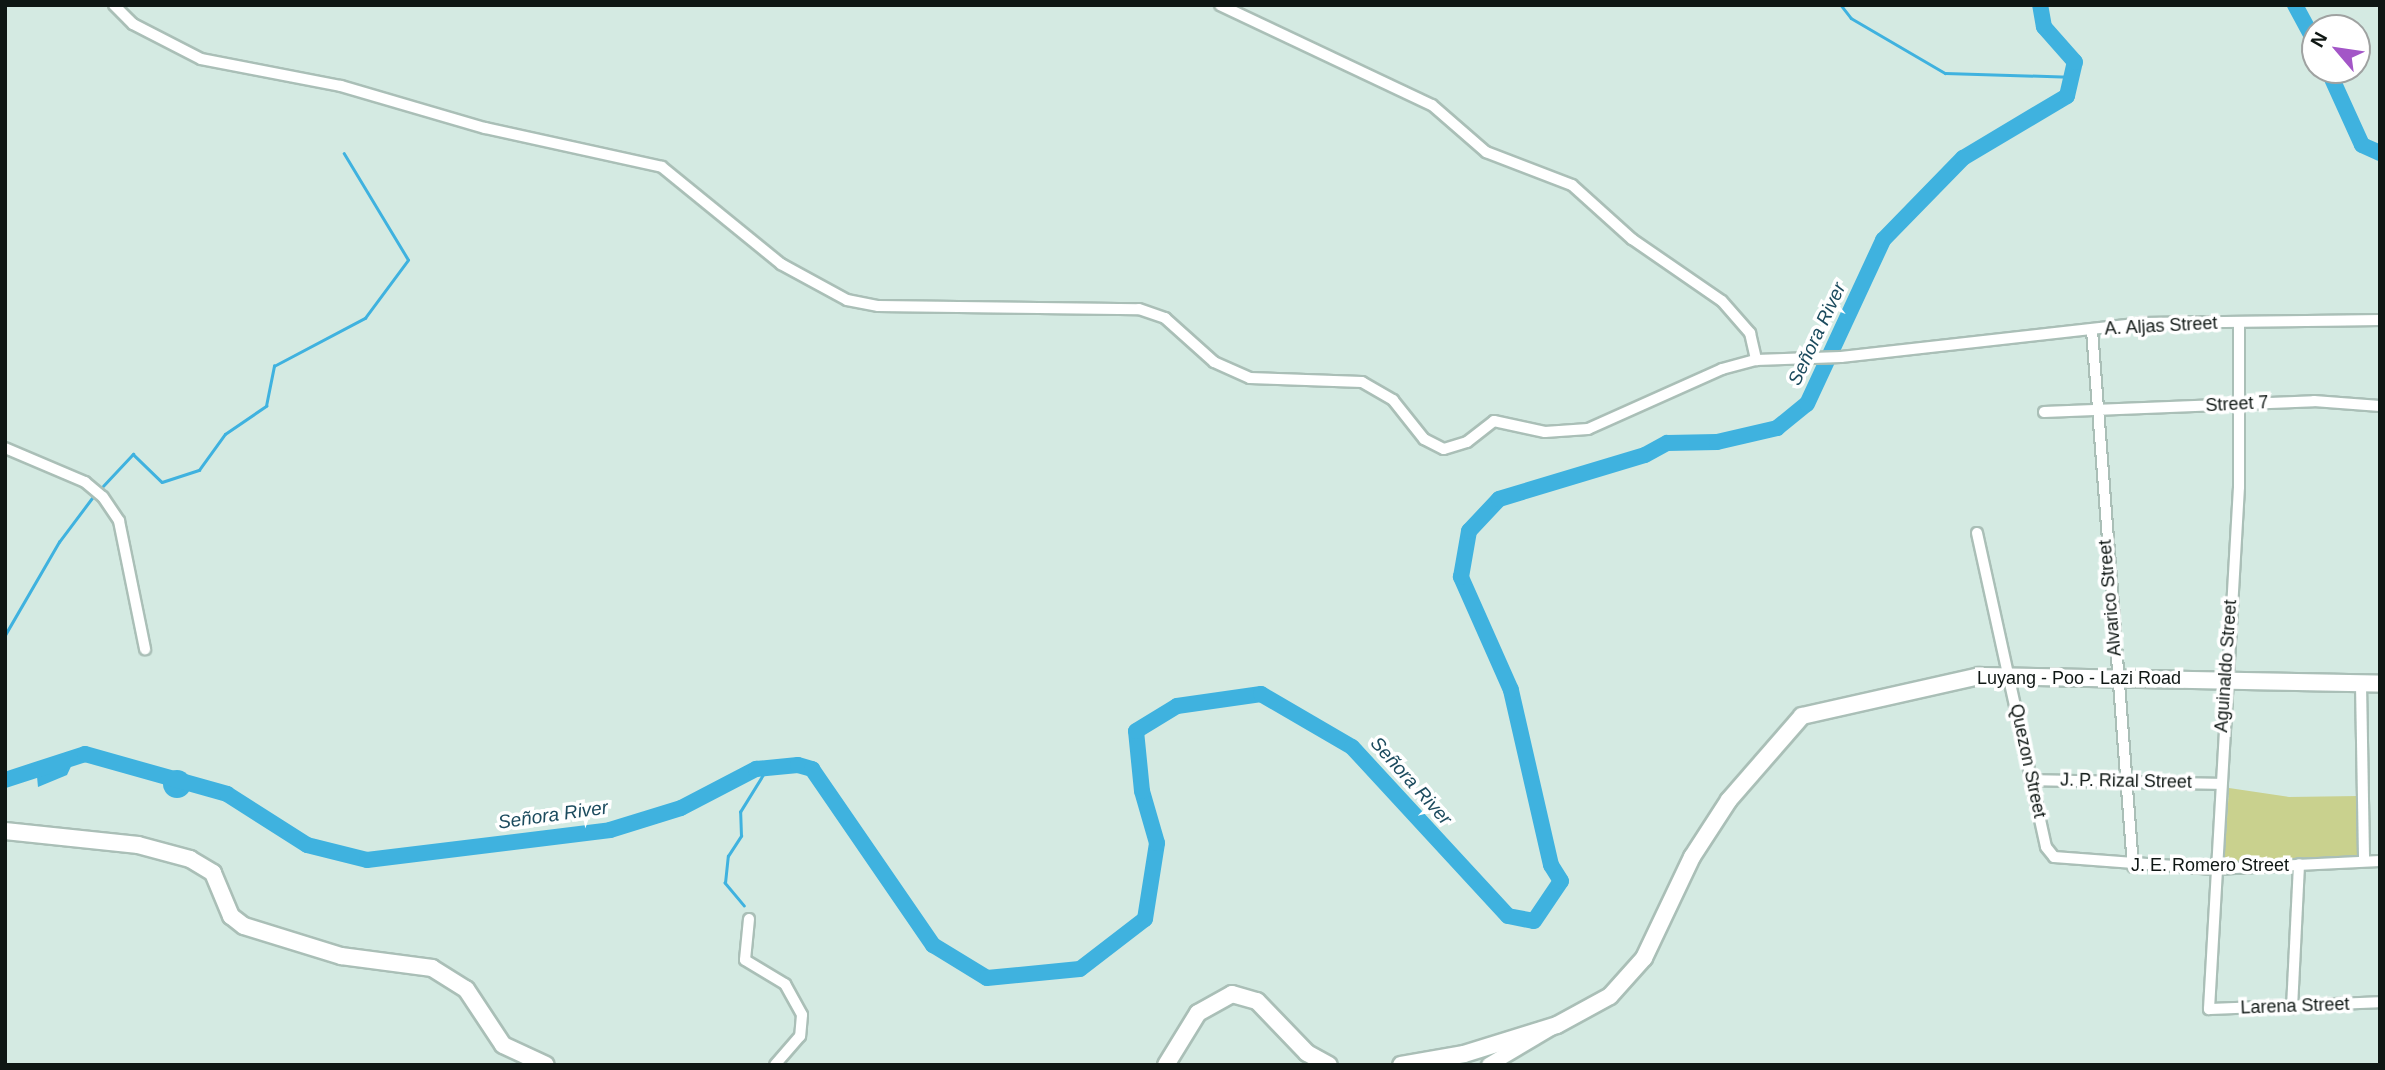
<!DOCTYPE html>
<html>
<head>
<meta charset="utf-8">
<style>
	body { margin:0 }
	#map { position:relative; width:2385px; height:1070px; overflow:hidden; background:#d4eae2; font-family:Helvetica,sans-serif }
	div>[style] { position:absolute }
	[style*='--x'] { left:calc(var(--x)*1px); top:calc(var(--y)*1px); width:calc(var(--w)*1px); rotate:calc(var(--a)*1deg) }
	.green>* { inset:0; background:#c9d18e }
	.water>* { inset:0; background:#3fb2df }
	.round { border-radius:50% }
	.stream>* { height:2.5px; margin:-1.25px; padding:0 1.25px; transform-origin:1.25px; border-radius:1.25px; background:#3fb2df }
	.river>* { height:16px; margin:-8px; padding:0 8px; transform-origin:8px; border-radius:8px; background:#3fb2df }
	.roads { filter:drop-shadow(2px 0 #aabfb7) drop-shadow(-2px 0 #aabfb7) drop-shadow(0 2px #aabfb7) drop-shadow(0 -2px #aabfb7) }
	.minor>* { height:10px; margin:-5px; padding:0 5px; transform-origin:5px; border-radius:5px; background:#fff }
	.tertiary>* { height:14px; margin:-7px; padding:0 7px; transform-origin:7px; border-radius:7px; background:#fff }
	.secondary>* { height:16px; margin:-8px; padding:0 8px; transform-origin:8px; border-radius:8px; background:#fff }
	span { translate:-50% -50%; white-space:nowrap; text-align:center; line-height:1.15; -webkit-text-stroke:7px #fff; paint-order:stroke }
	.street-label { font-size:18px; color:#0f1714 }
	.water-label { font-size:19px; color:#1c4b5e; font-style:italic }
	.frame { position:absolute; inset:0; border:7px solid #0f1714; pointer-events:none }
	.north { position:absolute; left:2301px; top:14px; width:70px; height:70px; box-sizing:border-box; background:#fff; border:2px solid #9fa2a1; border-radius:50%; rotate:299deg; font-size:19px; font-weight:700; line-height:28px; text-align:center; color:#0f1714 }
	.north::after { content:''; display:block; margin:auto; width:24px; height:32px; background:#a356c7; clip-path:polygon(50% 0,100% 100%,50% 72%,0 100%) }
</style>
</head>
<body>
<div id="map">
	<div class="green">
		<div style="clip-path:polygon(2229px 788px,2289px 797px,2359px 796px,2357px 857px,2224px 865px)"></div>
	</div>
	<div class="water">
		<div style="clip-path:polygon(67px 760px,73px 762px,67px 775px,38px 787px,36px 766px)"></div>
		<div class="round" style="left:163px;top:770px;width:28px;height:28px"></div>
	</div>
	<div class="stream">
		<div style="--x:1841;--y:5;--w:16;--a:52"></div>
		<div style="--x:1851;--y:18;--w:109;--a:30.3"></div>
		<div style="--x:1945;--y:73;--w:131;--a:1.7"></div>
		<div style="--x:103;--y:486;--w:44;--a:-46.8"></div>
		<div style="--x:133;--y:454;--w:40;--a:44"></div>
		<div style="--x:162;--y:482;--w:39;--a:-18"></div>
		<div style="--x:199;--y:470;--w:44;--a:-54.2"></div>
		<div style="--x:225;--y:434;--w:50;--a:-34.3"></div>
		<div style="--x:266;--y:406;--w:41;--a:-78.7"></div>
		<div style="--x:274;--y:366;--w:103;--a:-27.8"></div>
		<div style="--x:365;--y:318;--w:72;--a:-53.4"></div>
		<div style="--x:408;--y:260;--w:124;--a:-121.1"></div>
		<div style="--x:5;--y:635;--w:108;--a:-59.9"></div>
		<div style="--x:59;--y:542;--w:55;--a:-53.1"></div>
		<div style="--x:744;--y:906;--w:30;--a:-130"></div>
		<div style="--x:725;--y:883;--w:27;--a:-84"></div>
		<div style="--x:728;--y:856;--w:24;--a:-57"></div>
		<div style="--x:741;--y:836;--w:24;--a:-92"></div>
		<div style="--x:740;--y:812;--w:55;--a:-58.3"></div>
	</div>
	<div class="river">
		<div style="--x:2295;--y:5;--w:42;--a:61.6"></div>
		<div style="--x:2328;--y:70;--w:82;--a:65.6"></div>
		<div style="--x:2362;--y:145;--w:20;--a:24"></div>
		<div style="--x:5;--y:780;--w:84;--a:-18"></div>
		<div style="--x:85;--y:754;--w:148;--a:15.7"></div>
		<div style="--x:227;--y:794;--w:95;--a:32.5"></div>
		<div style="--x:307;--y:845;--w:62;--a:14"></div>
		<div style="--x:367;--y:860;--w:245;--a:-7"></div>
		<div style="--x:610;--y:830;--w:74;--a:-17.2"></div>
		<div style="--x:681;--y:808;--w:85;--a:-27.5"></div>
		<div style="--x:756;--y:769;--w:42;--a:-5.4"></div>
		<div style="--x:798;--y:765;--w:15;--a:16"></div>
		<div style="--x:812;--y:769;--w:214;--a:55.5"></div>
		<div style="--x:933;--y:945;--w:63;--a:31.4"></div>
		<div style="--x:987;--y:978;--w:93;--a:-5.5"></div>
		<div style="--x:1080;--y:969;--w:82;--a:-37.6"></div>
		<div style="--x:1145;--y:919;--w:77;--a:-81"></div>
		<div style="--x:1157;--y:843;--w:54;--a:-106.1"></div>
		<div style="--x:1142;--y:791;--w:60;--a:-95.7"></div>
		<div style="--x:1136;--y:731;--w:48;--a:-31.4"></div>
		<div style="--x:1177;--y:706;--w:85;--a:-8.1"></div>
		<div style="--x:1261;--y:694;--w:105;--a:30.2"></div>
		<div style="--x:1352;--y:747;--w:230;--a:47.3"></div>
		<div style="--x:1508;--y:916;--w:26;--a:11"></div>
		<div style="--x:1534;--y:921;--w:48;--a:-56"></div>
		<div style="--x:1561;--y:881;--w:19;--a:-122"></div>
		<div style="--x:1551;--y:865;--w:180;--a:-102.9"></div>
		<div style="--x:1511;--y:690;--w:124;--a:-113.9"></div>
		<div style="--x:1461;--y:577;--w:47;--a:-80.1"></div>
		<div style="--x:1469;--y:531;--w:44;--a:-46.8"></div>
		<div style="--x:1499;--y:499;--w:152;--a:-16.8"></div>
		<div style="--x:1645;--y:455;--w:25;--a:-29"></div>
		<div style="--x:1667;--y:443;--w:50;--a:-1.1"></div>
		<div style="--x:1717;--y:442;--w:62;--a:-13.1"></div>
		<div style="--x:1777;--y:428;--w:38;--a:-39"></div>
		<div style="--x:1807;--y:404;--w:181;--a:-65.1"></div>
		<div style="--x:1883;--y:240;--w:115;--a:-45.7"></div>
		<div style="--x:1963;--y:158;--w:121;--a:-30.8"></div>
		<div style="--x:2067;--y:96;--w:35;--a:-77"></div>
		<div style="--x:2075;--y:62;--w:47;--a:-131.5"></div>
		<div style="--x:2044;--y:27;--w:22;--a:-100"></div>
	</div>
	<div class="roads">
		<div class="minor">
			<div style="--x:114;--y:5;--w:27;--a:45"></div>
			<div style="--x:133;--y:24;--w:76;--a:27.2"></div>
			<div style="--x:201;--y:59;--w:143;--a:10.9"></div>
			<div style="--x:341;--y:86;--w:150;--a:16.3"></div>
			<div style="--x:485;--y:128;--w:181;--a:12.4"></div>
			<div style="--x:662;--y:167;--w:154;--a:39.2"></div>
			<div style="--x:781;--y:264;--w:75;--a:28.6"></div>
			<div style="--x:847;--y:300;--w:32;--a:11"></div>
			<div style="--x:878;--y:306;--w:261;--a:0.7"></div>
			<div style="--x:1139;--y:309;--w:28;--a:19"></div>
			<div style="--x:1165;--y:318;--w:66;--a:41.9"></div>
			<div style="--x:1214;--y:362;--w:39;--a:24"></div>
			<div style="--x:1250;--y:378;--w:112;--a:2"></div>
			<div style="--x:1362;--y:382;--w:36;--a:30"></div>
			<div style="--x:1393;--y:400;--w:50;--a:51.5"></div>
			<div style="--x:1424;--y:439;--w:22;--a:27"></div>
			<div style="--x:1444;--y:449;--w:24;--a:-17"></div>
			<div style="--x:1467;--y:442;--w:34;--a:-38"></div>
			<div style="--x:1494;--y:421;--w:52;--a:12.2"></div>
			<div style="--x:1545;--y:432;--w:43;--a:-4"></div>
			<div style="--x:1588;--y:429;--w:147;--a:-24.1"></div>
			<div style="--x:1722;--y:369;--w:35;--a:-15"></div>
			<div style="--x:1756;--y:360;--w:85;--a:-2"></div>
			<div style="--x:1841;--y:357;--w:303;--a:-6.4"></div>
			<div style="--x:2142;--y:323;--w:238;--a:-0.7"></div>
			<div style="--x:1220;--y:5;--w:234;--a:25.3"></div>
			<div style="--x:1432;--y:105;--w:72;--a:41"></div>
			<div style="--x:1486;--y:152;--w:92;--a:21"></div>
			<div style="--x:1572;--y:185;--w:81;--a:42"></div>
			<div style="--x:1632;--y:239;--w:109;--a:34.6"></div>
			<div style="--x:1722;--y:301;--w:43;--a:48.8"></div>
			<div style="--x:1750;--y:333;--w:28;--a:77"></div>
			<div style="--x:2239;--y:323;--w:164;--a:90"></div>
			<div style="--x:2239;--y:487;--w:523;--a:93.29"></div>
			<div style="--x:2209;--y:1009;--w:171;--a:-2.3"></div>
			<div style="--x:2092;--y:330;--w:538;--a:85.63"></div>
			<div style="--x:2044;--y:412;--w:270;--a:-2.3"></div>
			<div style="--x:2314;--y:401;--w:66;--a:4.3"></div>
			<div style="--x:5;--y:448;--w:87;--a:23"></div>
			<div style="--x:85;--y:482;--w:23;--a:40"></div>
			<div style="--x:103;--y:497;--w:29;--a:56"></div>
			<div style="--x:119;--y:521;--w:131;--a:78.5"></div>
			<div style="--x:1977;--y:533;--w:321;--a:77.6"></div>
			<div style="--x:2046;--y:847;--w:13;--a:51"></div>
			<div style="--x:2054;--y:857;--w:160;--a:4.3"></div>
			<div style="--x:2214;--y:869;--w:166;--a:-2.8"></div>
			<div style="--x:2361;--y:684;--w:176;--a:89"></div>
			<div style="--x:2031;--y:780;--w:190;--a:1.2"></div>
			<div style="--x:749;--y:919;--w:41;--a:95.6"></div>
			<div style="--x:745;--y:960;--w:47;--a:31"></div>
			<div style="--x:785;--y:984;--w:35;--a:61"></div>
			<div style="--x:802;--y:1015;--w:21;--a:95"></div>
			<div style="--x:800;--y:1036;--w:38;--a:131"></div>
			<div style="--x:2292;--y:1008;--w:144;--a:-87.2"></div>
		</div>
		<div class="tertiary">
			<div style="--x:1489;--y:1065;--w:78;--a:-30.8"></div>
		</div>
		<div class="secondary">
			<div style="--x:5;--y:831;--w:134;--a:6"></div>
			<div style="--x:138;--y:845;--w:54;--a:15.1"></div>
			<div style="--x:190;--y:859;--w:27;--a:31"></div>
			<div style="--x:213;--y:873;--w:47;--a:67.3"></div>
			<div style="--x:231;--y:916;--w:16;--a:38"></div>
			<div style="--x:244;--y:926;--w:102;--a:17.2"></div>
			<div style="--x:341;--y:956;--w:92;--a:7.5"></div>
			<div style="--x:432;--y:968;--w:40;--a:32"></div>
			<div style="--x:466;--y:989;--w:67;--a:56.5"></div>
			<div style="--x:503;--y:1045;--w:47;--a:24.9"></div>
			<div style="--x:1166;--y:1065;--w:61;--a:-58.4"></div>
			<div style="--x:1198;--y:1013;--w:39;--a:-29"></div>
			<div style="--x:1232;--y:994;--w:26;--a:16"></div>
			<div style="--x:1257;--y:1001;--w:72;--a:46.1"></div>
			<div style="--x:1307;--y:1053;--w:25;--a:29"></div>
			<div style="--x:1401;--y:1065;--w:64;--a:-9.9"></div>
			<div style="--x:1464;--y:1054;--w:97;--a:-17.3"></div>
			<div style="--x:1557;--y:1025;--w:60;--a:-28.7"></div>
			<div style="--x:1610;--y:996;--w:51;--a:-48.2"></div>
			<div style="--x:1644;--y:958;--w:112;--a:-64.6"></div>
			<div style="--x:1692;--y:857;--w:68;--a:-57"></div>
			<div style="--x:1729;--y:800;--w:111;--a:-49"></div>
			<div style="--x:1802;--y:716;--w:181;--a:-12.7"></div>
			<div style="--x:1979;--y:676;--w:401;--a:1.1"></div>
		</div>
	</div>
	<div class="street-label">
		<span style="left:2161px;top:326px;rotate:-3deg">A. Aljas Street</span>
		<span style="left:2237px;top:404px;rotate:-3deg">Street 7</span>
		<span style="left:2110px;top:598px;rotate:-95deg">Alvarico Street</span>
		<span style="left:2226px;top:666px;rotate:-86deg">Aguinaldo Street</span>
		<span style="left:2079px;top:678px">Luyang - Poo - Lazi Road</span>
		<span style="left:2028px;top:761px;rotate:78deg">Quezon Street</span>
		<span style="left:2126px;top:781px;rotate:1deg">J. P. Rizal Street</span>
		<span style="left:2210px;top:865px">J. E. Romero Street</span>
		<span style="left:2295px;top:1006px;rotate:-2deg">Larena Street</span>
	</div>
	<div class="water-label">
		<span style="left:1817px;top:334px;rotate:-65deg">Señora River</span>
		<span style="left:1411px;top:781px;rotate:48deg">Señora River</span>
		<span style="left:553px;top:815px;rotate:-8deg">Señora River</span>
	</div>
	<div class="frame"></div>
	<div class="north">N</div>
</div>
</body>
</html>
